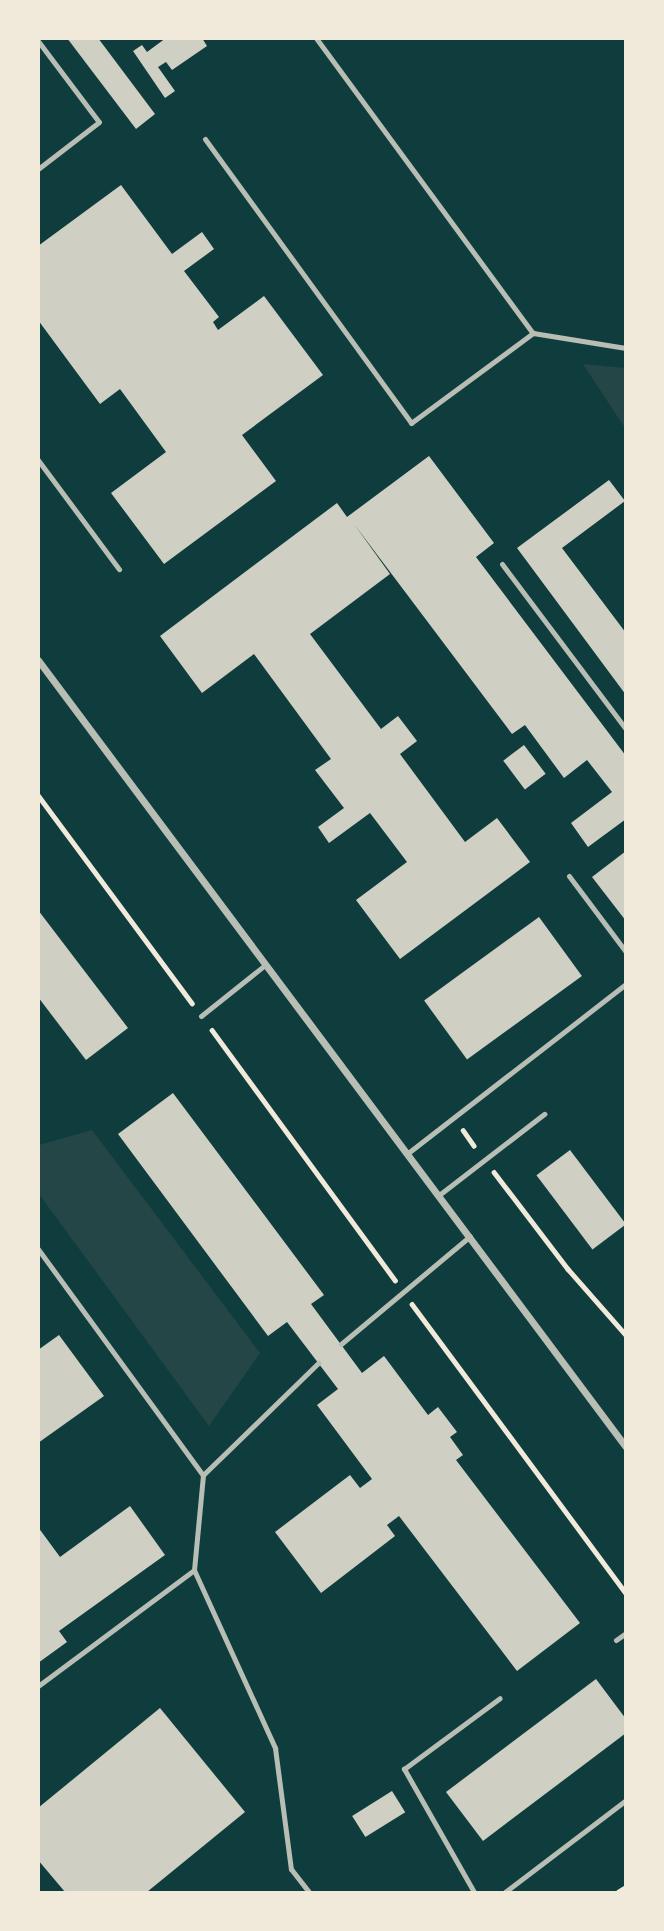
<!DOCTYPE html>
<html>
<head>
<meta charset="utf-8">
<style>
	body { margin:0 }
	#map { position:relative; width:664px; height:1931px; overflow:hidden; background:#0f3d3e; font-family:"Alegreya Sans",sans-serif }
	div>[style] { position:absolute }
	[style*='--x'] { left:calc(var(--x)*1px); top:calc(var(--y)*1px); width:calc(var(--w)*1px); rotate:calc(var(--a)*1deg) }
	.green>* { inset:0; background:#244646 }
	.building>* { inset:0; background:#cfcfc3; transform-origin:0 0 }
	.path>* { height:4.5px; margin:-2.25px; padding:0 2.25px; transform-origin:2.25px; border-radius:2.25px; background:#f1e9da }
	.service>* { height:5px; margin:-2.5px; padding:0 2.5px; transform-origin:2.5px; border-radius:2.5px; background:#b8beb3 }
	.minor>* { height:7px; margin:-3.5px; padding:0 3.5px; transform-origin:3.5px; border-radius:3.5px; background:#b8beb3 }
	span { translate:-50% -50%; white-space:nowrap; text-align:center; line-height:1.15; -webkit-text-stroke:5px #f1e9da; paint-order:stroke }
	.frame { position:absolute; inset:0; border:40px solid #f1e9da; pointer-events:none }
</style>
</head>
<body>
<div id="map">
	<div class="green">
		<div style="clip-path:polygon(583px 364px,625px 368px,625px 429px,625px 428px)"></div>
		<div style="clip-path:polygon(92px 1130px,260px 1353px,209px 1426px,39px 1194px,39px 1145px)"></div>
	</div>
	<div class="building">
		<div style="clip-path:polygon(67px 38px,98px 38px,155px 114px,136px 129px)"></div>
		<div style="clip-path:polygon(166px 38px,202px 38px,207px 46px,172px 70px,166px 62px,158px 67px,175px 91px,165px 98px,133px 51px,142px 45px,147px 52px)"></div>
		<div style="clip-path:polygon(121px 185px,172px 254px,202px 232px,214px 249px,184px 271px,219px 317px,213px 322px,218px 330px,264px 296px,323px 375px,242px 435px,276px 481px,164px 564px,111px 493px,166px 452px,120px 389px,100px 404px,38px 320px,38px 246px)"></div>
		<div style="clip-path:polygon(429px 456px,494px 543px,476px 557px,626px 756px,626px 819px,588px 847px,571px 823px,612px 792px,587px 760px,564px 778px,525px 725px,512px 734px,354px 524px,390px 574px,310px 634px,381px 729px,398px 716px,417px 741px,400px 754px,465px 842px,497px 818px,530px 862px,400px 959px,356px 900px,407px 862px,370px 813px,329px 843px,318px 827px,344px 808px,315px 770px,331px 759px,254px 654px,202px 693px,160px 636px,337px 503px,347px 517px)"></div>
		<div style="clip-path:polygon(609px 480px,625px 501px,562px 548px,626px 633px,626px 695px,517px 548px)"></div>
		<div style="left:524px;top:745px;width:36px;height:26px;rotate:53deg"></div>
		<div style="clip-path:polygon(626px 851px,626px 921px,592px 877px)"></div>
		<div style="clip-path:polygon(38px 910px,128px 1028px,86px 1060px,38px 997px)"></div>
		<div style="left:539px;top:917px;width:73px;height:142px;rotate:54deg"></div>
		<div style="clip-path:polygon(173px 1093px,324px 1295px,311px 1304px,362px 1373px,384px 1356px,428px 1415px,438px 1407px,457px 1432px,450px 1437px,463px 1455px,456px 1460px,580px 1623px,517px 1671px,399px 1516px,387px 1525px,395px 1536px,321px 1593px,275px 1532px,350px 1475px,360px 1488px,372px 1479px,317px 1405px,338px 1389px,287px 1322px,268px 1336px,118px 1134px)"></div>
		<div style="left:570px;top:1150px;width:93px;height:42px;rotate:53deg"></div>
		<div style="clip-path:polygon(59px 1335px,104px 1396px,38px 1443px,38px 1350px)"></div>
		<div style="clip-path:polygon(130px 1506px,165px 1555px,59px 1631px,67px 1642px,38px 1663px,38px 1527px,60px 1557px)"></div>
		<div style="clip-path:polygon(596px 1679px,626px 1719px,626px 1733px,483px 1841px,446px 1792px)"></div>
		<div style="clip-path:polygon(160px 1708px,245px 1812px,147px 1892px,65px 1892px,38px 1860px,38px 1808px)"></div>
		<div style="left:392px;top:1791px;width:25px;height:47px;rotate:58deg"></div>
	</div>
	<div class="path">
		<div style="--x:38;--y:795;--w:259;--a:53.5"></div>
		<div style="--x:212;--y:1030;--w:310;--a:53.8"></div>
		<div style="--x:463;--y:1130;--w:19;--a:55"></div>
		<div style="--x:494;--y:1172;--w:122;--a:52.7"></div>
		<div style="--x:568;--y:1269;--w:88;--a:48.7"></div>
		<div style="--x:412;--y:1304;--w:360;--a:53.5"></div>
		<div style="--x:618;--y:1892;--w:9;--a:-32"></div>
	</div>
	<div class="service">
		<div style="--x:316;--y:38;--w:366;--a:53.7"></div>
		<div style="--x:533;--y:333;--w:94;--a:9.2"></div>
		<div style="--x:38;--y:41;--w:101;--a:53"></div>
		<div style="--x:99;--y:122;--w:77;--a:142.4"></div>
		<div style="--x:205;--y:139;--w:351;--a:54"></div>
		<div style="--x:411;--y:423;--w:152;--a:-36.4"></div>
		<div style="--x:38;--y:460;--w:136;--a:53.4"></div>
		<div style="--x:502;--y:564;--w:206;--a:53.1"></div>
		<div style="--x:569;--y:876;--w:95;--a:53.1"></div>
		<div style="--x:201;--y:1016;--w:82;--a:-38.6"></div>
		<div style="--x:408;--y:1153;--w:276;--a:-37.8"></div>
		<div style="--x:439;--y:1195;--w:133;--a:-37.6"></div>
		<div style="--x:38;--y:1249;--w:280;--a:53.9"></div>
		<div style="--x:203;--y:1475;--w:161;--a:-44.2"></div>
		<div style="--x:341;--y:1344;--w:168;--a:-39.9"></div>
		<div style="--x:203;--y:1475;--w:95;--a:95.4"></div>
		<div style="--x:194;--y:1570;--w:196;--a:65.5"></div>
		<div style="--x:275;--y:1748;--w:122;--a:82.5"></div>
		<div style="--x:291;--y:1869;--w:29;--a:52"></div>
		<div style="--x:616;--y:1640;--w:12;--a:-35"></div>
		<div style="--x:38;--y:1686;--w:194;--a:-36.6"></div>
		<div style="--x:474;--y:1892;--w:142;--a:-119.6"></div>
		<div style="--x:404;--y:1769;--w:119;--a:-36.5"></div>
		<div style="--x:505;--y:1892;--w:152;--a:-37.2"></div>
	</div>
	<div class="minor">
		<div style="--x:38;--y:660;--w:982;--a:53.24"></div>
	</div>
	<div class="frame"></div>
</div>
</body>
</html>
